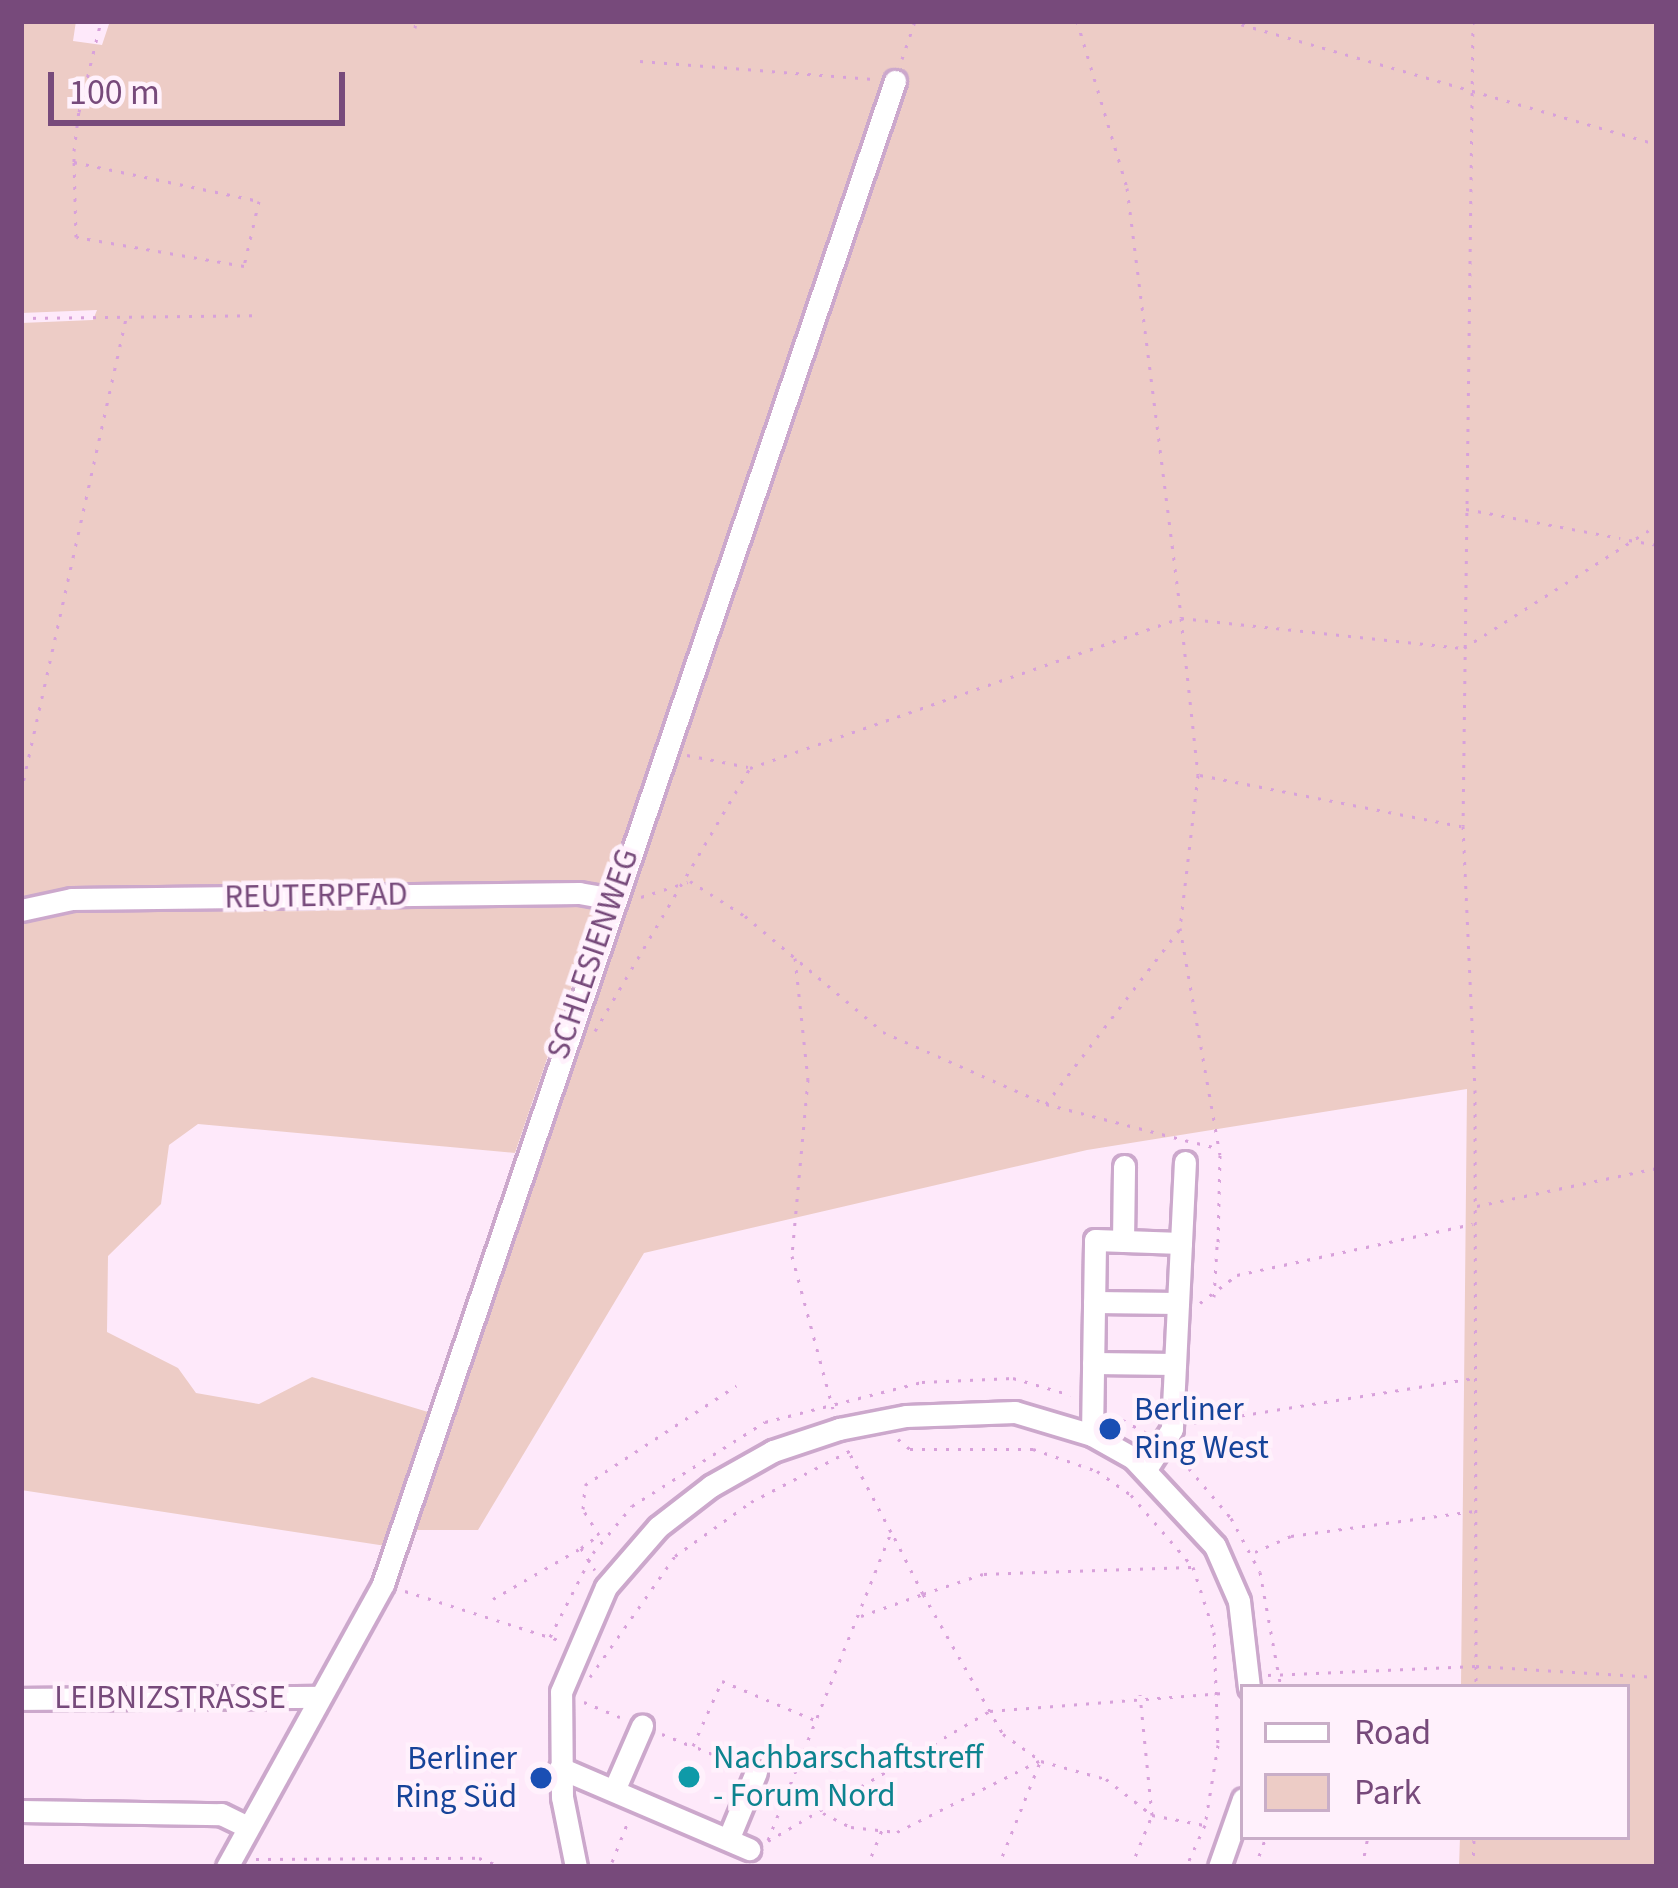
<!DOCTYPE html>
<html>
<head>
<meta charset="utf-8">
<style>
	body { margin:0 }
	#map { position:relative; width:1678px; height:1888px; overflow:hidden; background:#fee9fa; font-family:"Source Sans 3",sans-serif }
	div>[style] { position:absolute }
	[style*='--x'] { left:calc(var(--x)*1px); top:calc(var(--y)*1px); width:calc(var(--w)*1px); rotate:calc(var(--a)*1deg) }
	.green>* { inset:0; background:#edccc6 }
	.path>* { height:3px; margin-top:-1.5px; transform-origin:0; background:repeating-linear-gradient(90deg,#d8a1db 0 3px,transparent 0 12px) }
	.roads { filter:drop-shadow(3px 0 #cca8cc) drop-shadow(-3px 0 #cca8cc) drop-shadow(0 3px #cca8cc) drop-shadow(0 -3px #cca8cc) }
	.minor>* { height:21px; margin:-10.5px; padding:0 10.5px; transform-origin:10.5px; border-radius:10.5px; background:#fff }
	.dots>* { width:33px; height:33px; translate:-50% -50%; box-sizing:border-box; border:6px solid #fff1fc; border-radius:50% }
	span { translate:-50% -50%; white-space:nowrap; text-align:center; line-height:1.15; -webkit-text-stroke:9px #fff1fc; paint-order:stroke }
	.street-label { font-size:33px; color:#774a7b }
	.transit-label { font-size:33px; color:#164399 }
	.left { translate:0 -50%; text-align:left }
	.right { translate:-100% -50%; text-align:right }
	.culture-label { font-size:33px; color:#0d838f }
	.frame { position:absolute; inset:0; border:24px solid #774a7b; pointer-events:none }
	.legend { position:absolute; left:1240px; top:1684px; width:390px; height:156px; box-sizing:border-box; background:#fff1fc; border:3px solid #c9aec8; margin:0; padding:15px 21px; list-style:none; font-size:36px; color:#774a7b }
	.legend li { display:flex; align-items:center; gap:24px; height:60px }
	.legend b { width:60px; border:3px solid #c9aec8 }
	.scale { position:absolute; left:48px; top:72px; width:297px; height:54px; box-sizing:border-box; border:6px solid #774a7b; border-top:0; padding-left:15px; font-size:36px; line-height:42px; white-space:nowrap; color:#774a7b; -webkit-text-stroke:9px #fff1fc; paint-order:stroke }
</style>
</head>
<body>
<div id="map">
	<div class="green">
		<div style="clip-path:polygon(21px 21px,76px 21px,73px 41px,102px 45px,110px 21px,1657px 21px,1657px 1867px,1459px 1867px,1460px 1837px,1627px 1837px,1627px 1687px,1461px 1687px,1467px 1089px,1087px 1150px,644px 1253px,478px 1530px,401px 1530px,888px 88px,609px 887px,58px 892px,21px 905px,21px 323px,93px 320px,97px 310px,21px 313px)"></div>
		<div style="clip-path:polygon(580px 900px,597px 912px,515px 1153px,198px 1124px,169px 1145px,161px 1204px,108px 1256px,107px 1332px,178px 1368px,196px 1393px,259px 1404px,312px 1377px,428px 1412px,386px 1546px,21px 1490px,21px 917px,71px 905px)"></div>
	</div>
	<div class="path">
		<div style="--x:1077;--y:21;--w:174;--a:73.3"></div>
		<div style="--x:1127;--y:188;--w:433;--a:82.8"></div>
		<div style="--x:1181;--y:618;--w:158;--a:83.8"></div>
		<div style="--x:1198;--y:775;--w:154;--a:96.7"></div>
		<div style="--x:1180;--y:928;--w:230;--a:80"></div>
		<div style="--x:1220;--y:1155;--w:91;--a:91.3"></div>
		<div style="--x:1230;--y:21;--w:444;--a:16.1"></div>
		<div style="--x:1473;--y:21;--w:805;--a:90.71"></div>
		<div style="--x:1463;--y:826;--w:264;--a:87.4"></div>
		<div style="--x:1475;--y:1090;--w:597;--a:89.9"></div>
		<div style="--x:415;--y:28;--w:7;--a:-82"></div>
		<div style="--x:902;--y:59;--w:40;--a:-71.1"></div>
		<div style="--x:640;--y:61;--w:234;--a:4.4"></div>
		<div style="--x:74;--y:162;--w:189;--a:11.9"></div>
		<div style="--x:259;--y:201;--w:67;--a:103"></div>
		<div style="--x:244;--y:266;--w:170;--a:-170.2"></div>
		<div style="--x:76;--y:237;--w:75;--a:-91.5"></div>
		<div style="--x:74;--y:162;--w:11;--a:-90"></div>
		<div style="--x:74;--y:151;--w:39;--a:-83"></div>
		<div style="--x:79;--y:112;--w:94;--a:-76.4"></div>
		<div style="--x:21;--y:318;--w:239;--a:-0.7"></div>
		<div style="--x:1466;--y:509;--w:157;--a:10.7"></div>
		<div style="--x:1629;--y:540;--w:28;--a:10"></div>
		<div style="--x:687;--y:755;--w:62;--a:11.1"></div>
		<div style="--x:1200;--y:775;--w:266;--a:11.1"></div>
		<div style="--x:21;--y:792;--w:489;--a:-77.5"></div>
		<div style="--x:690;--y:881;--w:65;--a:32.5"></div>
		<div style="--x:745;--y:916;--w:180;--a:40"></div>
		<div style="--x:883;--y:1032;--w:178;--a:23.8"></div>
		<div style="--x:1046;--y:1104;--w:219;--a:-52.6"></div>
		<div style="--x:641;--y:897;--w:49;--a:-17.7"></div>
		<div style="--x:795;--y:958;--w:122;--a:83.9"></div>
		<div style="--x:808;--y:1079;--w:178;--a:95.2"></div>
		<div style="--x:792;--y:1256;--w:158;--a:75"></div>
		<div style="--x:595;--y:1031;--w:305;--a:-59.5"></div>
		<div style="--x:750;--y:768;--w:456;--a:-19.2"></div>
		<div style="--x:1181;--y:618;--w:285;--a:6.1"></div>
		<div style="--x:1464;--y:648;--w:229;--a:-32.5"></div>
		<div style="--x:1046;--y:1104;--w:147;--a:14.6"></div>
		<div style="--x:1197;--y:1143;--w:21;--a:14"></div>
		<div style="--x:1477;--y:1206;--w:184;--a:-11.9"></div>
		<div style="--x:1214;--y:1297;--w:51;--a:-86.6"></div>
		<div style="--x:1200;--y:1303;--w:46;--a:-37.1"></div>
		<div style="--x:1237;--y:1275;--w:241;--a:-12.2"></div>
		<div style="--x:1112;--y:1414;--w:39;--a:29"></div>
		<div style="--x:1194;--y:1423;--w:284;--a:-9.1"></div>
		<div style="--x:898;--y:1439;--w:16;--a:40"></div>
		<div style="--x:910;--y:1449;--w:123;--a:0"></div>
		<div style="--x:1033;--y:1449;--w:68;--a:19"></div>
		<div style="--x:1097;--y:1471;--w:42;--a:35.2"></div>
		<div style="--x:1131;--y:1495;--w:95;--a:49.3"></div>
		<div style="--x:1193;--y:1567;--w:68;--a:72.1"></div>
		<div style="--x:1214;--y:1632;--w:113;--a:88"></div>
		<div style="--x:1218;--y:1745;--w:81;--a:99.2"></div>
		<div style="--x:1205;--y:1825;--w:46;--a:114.3"></div>
		<div style="--x:1181;--y:1459;--w:77;--a:49.7"></div>
		<div style="--x:1231;--y:1518;--w:61;--a:61.8"></div>
		<div style="--x:1260;--y:1572;--w:117;--a:79.7"></div>
		<div style="--x:581;--y:1548;--w:22;--a:-36"></div>
		<div style="--x:599;--y:1535;--w:31;--a:-122"></div>
		<div style="--x:583;--y:1509;--w:24;--a:-85"></div>
		<div style="--x:585;--y:1485;--w:181;--a:-33.3"></div>
		<div style="--x:1255;--y:1552;--w:39;--a:-24"></div>
		<div style="--x:1291;--y:1536;--w:185;--a:-7.8"></div>
		<div style="--x:1191;--y:1567;--w:208;--a:178.1"></div>
		<div style="--x:983;--y:1574;--w:63;--a:161.6"></div>
		<div style="--x:923;--y:1594;--w:161;--a:60.3"></div>
		<div style="--x:1003;--y:1734;--w:47;--a:35.4"></div>
		<div style="--x:1041;--y:1761;--w:67;--a:15.5"></div>
		<div style="--x:1106;--y:1779;--w:58;--a:38"></div>
		<div style="--x:1152;--y:1815;--w:53;--a:10.9"></div>
		<div style="--x:405;--y:1591;--w:165;--a:17.7"></div>
		<div style="--x:493;--y:1599;--w:102;--a:-30.1"></div>
		<div style="--x:581;--y:1548;--w:26;--a:58"></div>
		<div style="--x:861;--y:1616;--w:66;--a:-19.5"></div>
		<div style="--x:923;--y:1594;--w:68;--a:-116.9"></div>
		<div style="--x:550;--y:1637;--w:94;--a:-62.9"></div>
		<div style="--x:593;--y:1553;--w:61;--a:-50.3"></div>
		<div style="--x:632;--y:1506;--w:157;--a:-32.3"></div>
		<div style="--x:765;--y:1422;--w:162;--a:-14.3"></div>
		<div style="--x:922;--y:1382;--w:91;--a:-2.5"></div>
		<div style="--x:1013;--y:1378;--w:60;--a:16.3"></div>
		<div style="--x:1268;--y:1675;--w:208;--a:-2.5"></div>
		<div style="--x:1476;--y:1666;--w:181;--a:3.5"></div>
		<div style="--x:590;--y:1677;--w:148;--a:-54.9"></div>
		<div style="--x:675;--y:1556;--w:93;--a:-35.4"></div>
		<div style="--x:751;--y:1502;--w:117;--a:-27.4"></div>
		<div style="--x:584;--y:1702;--w:39;--a:23"></div>
		<div style="--x:662;--y:1734;--w:32;--a:22"></div>
		<div style="--x:734;--y:1763;--w:44;--a:-157.5"></div>
		<div style="--x:693;--y:1746;--w:71;--a:-66"></div>
		<div style="--x:722;--y:1681;--w:103;--a:22.8"></div>
		<div style="--x:823;--y:1813;--w:31;--a:27"></div>
		<div style="--x:851;--y:1827;--w:46;--a:6.2"></div>
		<div style="--x:897;--y:1832;--w:159;--a:-26.6"></div>
		<div style="--x:768;--y:1840;--w:332;--a:-68.2"></div>
		<div style="--x:891;--y:1532;--w:90;--a:-117.7"></div>
		<div style="--x:768;--y:1841;--w:257;--a:-30.4"></div>
		<div style="--x:990;--y:1711;--w:237;--a:-4.4"></div>
		<div style="--x:256;--y:1859;--w:223;--a:-0.3"></div>
		<div style="--x:479;--y:1858;--w:26;--a:21"></div>
		<div style="--x:612;--y:1862;--w:46;--a:-68.4"></div>
		<div style="--x:548;--y:1867;--w:10;--a:-73"></div>
		<div style="--x:610;--y:1867;--w:14;--a:0"></div>
		<div style="--x:867;--y:1867;--w:40;--a:-68"></div>
		<div style="--x:998;--y:1867;--w:113;--a:-68.2"></div>
		<div style="--x:1131;--y:1867;--w:56;--a:-68"></div>
		<div style="--x:1152;--y:1815;--w:121;--a:-95.7"></div>
		<div style="--x:1255;--y:1867;--w:32;--a:-70"></div>
		<div style="--x:1362;--y:1867;--w:31;--a:-79"></div>
		<div style="--x:1473;--y:1867;--w:30;--a:-88"></div>
	</div>
	<div class="roads">
		<div class="minor">
			<div style="--x:21;--y:910;--w:52;--a:-12.2"></div>
			<div style="--x:72;--y:899;--w:507;--a:-0.68"></div>
			<div style="--x:579;--y:893;--w:34;--a:10"></div>
			<div style="--x:1123;--y:1241;--w:75;--a:-89.2"></div>
			<div style="--x:1181;--y:1243;--w:81;--a:-87.2"></div>
			<div style="--x:1094;--y:1302;--w:84;--a:0.7"></div>
			<div style="--x:1093;--y:1363;--w:82;--a:0.7"></div>
			<div style="--x:1092;--y:1435;--w:195;--a:-89.1"></div>
			<div style="--x:1095;--y:1240;--w:86;--a:2"></div>
			<div style="--x:1181;--y:1243;--w:186;--a:92.8"></div>
			<div style="--x:1172;--y:1429;--w:48;--a:123"></div>
			<div style="--x:21;--y:1699;--w:298;--a:-0.4"></div>
			<div style="--x:560;--y:1768;--w:206;--a:23.2"></div>
			<div style="--x:615;--y:1788;--w:68;--a:-66.5"></div>
			<div style="--x:21;--y:1811;--w:200;--a:0.9"></div>
			<div style="--x:221;--y:1814;--w:30;--a:26"></div>
			<div style="--x:730;--y:1835;--w:68;--a:-67.6"></div>
			<div style="--x:227;--y:1867;--w:323;--a:-61.1"></div>
			<div style="--x:383;--y:1584;--w:1588;--a:-71.19"></div>
			<div style="--x:576;--y:1867;--w:71;--a:-101.3"></div>
			<div style="--x:562;--y:1797;--w:105;--a:-90.5"></div>
			<div style="--x:561;--y:1692;--w:114;--a:-66.8"></div>
			<div style="--x:606;--y:1587;--w:79;--a:-49.1"></div>
			<div style="--x:658;--y:1527;--w:67;--a:-37.7"></div>
			<div style="--x:711;--y:1486;--w:71;--a:-29.4"></div>
			<div style="--x:773;--y:1451;--w:70;--a:-18.4"></div>
			<div style="--x:839;--y:1429;--w:68;--a:-11"></div>
			<div style="--x:906;--y:1416;--w:109;--a:-2.1"></div>
			<div style="--x:1015;--y:1412;--w:80;--a:16.6"></div>
			<div style="--x:1092;--y:1435;--w:47;--a:29.3"></div>
			<div style="--x:1133;--y:1458;--w:120;--a:47"></div>
			<div style="--x:1215;--y:1546;--w:60;--a:66.4"></div>
			<div style="--x:1239;--y:1601;--w:87;--a:83.4"></div>
			<div style="--x:1219;--y:1867;--w:72;--a:-70.6"></div>
		</div>
	</div>
	<div class="dots">
		<div style="left:1110px;top:1429px;background:#1a4fb4"></div>
		<div style="left:689px;top:1777px;background:#0f9aa8"></div>
		<div style="left:541px;top:1778px;background:#1a4fb4"></div>
	</div>
	<div class="street-label">
		<span style="left:316px;top:896px;rotate:-1deg">REUTERPFAD</span>
		<span style="left:593px;top:954px;rotate:-71deg">SCHLESIENWEG</span>
		<span style="left:170px;top:1698px">LEIBNIZSTRASSE</span>
	</div>
	<div class="transit-label">
		<span class="left" style="left:1134px;top:1429px">Berliner<br>Ring West</span>
		<span class="right" style="left:517px;top:1778px">Berliner<br>Ring Süd</span>
	</div>
	<div class="culture-label">
		<span class="left" style="left:713px;top:1777px">Nachbarschaftstreff<br>- Forum Nord</span>
	</div>
	<div class="frame"></div>
	<ul class="legend">
	<li><b style="height:15px;background:#fff"></b>Road</li>
	<li><b style="height:33px;background:#edccc6"></b>Park</li>
	</ul>
	<div class="scale">100 m</div>
</div>
</body>
</html>
